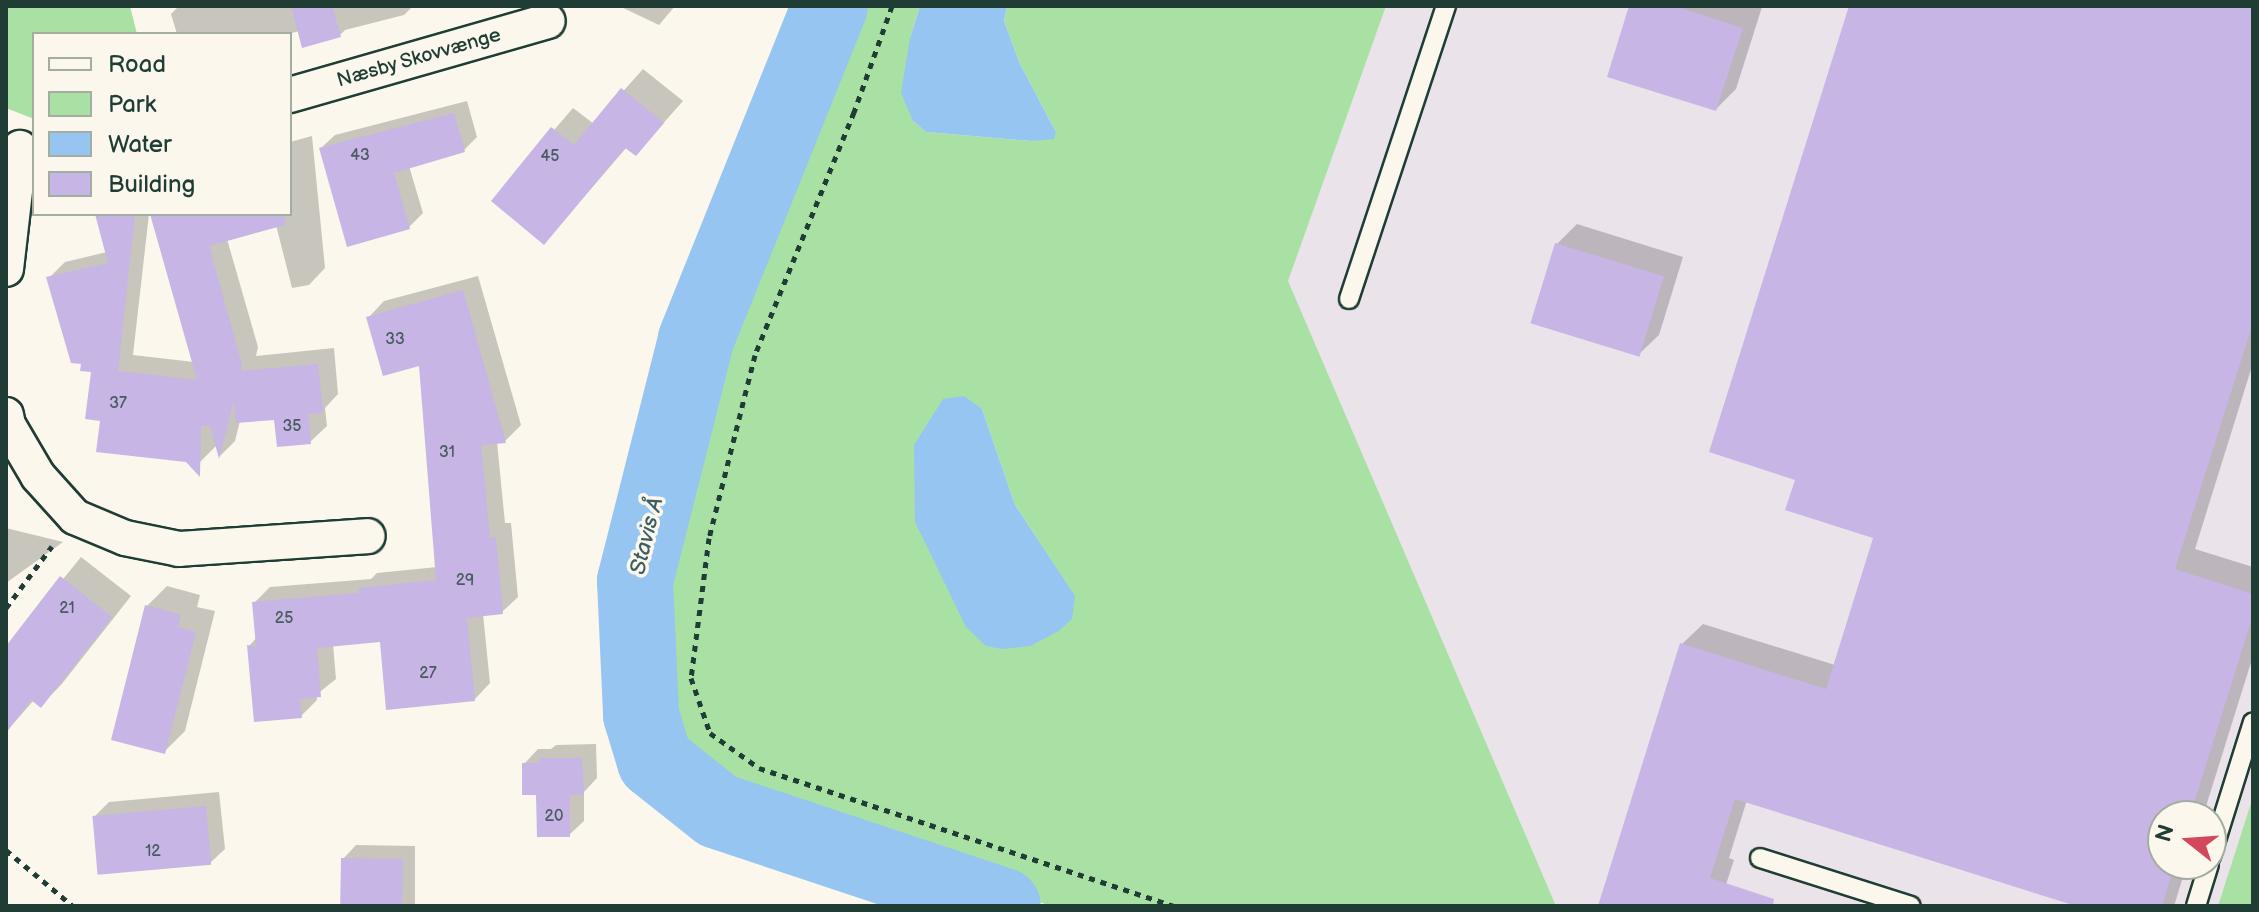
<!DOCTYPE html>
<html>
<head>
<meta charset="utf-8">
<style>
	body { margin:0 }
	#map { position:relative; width:2259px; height:912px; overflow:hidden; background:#fbf7ec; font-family:"Balsamiq Sans",sans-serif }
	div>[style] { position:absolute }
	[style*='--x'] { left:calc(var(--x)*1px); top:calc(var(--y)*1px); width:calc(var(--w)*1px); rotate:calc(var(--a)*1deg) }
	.built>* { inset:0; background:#ebe3ea }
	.green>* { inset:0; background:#a9e0a3 }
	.water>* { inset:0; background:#96c5f1 }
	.shadow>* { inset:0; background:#0003 }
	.river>* { height:76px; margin:-38px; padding:0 38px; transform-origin:38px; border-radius:38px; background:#96c5f1 }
	.building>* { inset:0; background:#c6b5e5; transform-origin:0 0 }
	.path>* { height:5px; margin-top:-2.5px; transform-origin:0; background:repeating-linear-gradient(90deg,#1f3d34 0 6px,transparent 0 12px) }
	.roads { filter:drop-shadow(2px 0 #1f3d34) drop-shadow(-2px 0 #1f3d34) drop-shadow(0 2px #1f3d34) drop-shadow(0 -2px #1f3d34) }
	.service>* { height:18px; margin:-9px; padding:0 9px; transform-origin:9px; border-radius:9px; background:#fbf7ec }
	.minor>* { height:34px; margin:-17px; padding:0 17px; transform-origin:17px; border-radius:17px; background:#fbf7ec }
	span { translate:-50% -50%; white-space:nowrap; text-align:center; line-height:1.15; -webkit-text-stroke:7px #fbf7ec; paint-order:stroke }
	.number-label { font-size:16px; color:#495b60 }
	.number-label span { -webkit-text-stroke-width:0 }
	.street-label { font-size:20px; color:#1f3d34 }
	.water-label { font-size:22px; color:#3d5f63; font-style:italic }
	.frame { position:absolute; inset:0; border:8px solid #1f3d34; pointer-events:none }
	.legend { position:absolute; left:32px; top:32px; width:260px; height:184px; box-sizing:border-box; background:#fbf7ec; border:2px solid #a3ada2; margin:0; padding:10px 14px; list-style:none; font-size:24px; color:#1f3d34 }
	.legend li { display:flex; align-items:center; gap:16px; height:40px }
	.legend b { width:40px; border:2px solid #a3ada2 }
	.north { position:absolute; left:2147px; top:800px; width:80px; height:80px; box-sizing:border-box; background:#fbf7ec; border:2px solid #a3ada2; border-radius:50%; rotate:287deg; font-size:22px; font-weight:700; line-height:32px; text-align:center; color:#1f3d34 }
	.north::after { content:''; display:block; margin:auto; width:28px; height:36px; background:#d1495b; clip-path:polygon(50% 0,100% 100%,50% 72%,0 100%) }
</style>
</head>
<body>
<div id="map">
	<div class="built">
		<div style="clip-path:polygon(evenodd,1386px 6px,2253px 6px,2253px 906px,1556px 906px,1287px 281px,1386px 6px,2163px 816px,2211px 816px,2211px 864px,2163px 864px,2163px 816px)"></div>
	</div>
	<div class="green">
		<div style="clip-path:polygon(6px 6px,130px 6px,137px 34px,34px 34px,34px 119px,6px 108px)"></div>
		<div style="clip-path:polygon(evenodd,856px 6px,920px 6px,910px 38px,913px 121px,926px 132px,1031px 141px,1056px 132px,1020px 64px,1004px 21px,1007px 6px,1386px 6px,1288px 281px,1556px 906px,1051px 906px,802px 821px,742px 794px,698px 768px,665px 736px,653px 696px,657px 607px,672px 535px,742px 298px,856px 6px,943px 399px,982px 409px,1015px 505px,1059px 571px,943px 399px)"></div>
		<div style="clip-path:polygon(2253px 797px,2253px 906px,2218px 906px)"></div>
	</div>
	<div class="water">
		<div style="clip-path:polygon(920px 6px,1007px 6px,1004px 21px,1020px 64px,1056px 132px,1054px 139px,1031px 141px,926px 132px,913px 121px,901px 93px,910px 38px)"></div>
		<div style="clip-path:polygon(964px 396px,982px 409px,1015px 505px,1075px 596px,1072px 619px,1059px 631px,1030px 646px,1002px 649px,986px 646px,966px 627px,915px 522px,914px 445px,943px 399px)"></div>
	</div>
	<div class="shadow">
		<div style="clip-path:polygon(179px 6px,413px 6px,404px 15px,345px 30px,340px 35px,300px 31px,287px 34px,177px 34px,171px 14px)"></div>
		<div style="clip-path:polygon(619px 6px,675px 6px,659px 25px)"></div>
		<div style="clip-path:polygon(1631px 6px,1762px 7px,1736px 89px,1716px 109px)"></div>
		<div style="clip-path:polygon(1851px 6px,2253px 6px,2253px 363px,2195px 549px,2253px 567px,2253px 656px,2203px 816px,2163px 816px,2163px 864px,2187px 864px,2174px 906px,2082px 906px,1747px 800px,1729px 858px,1734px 860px,1719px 906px,1600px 906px,1682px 644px,1703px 624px,1835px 665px,1876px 536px,1797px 478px)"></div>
		<div style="clip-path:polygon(643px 69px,683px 101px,636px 154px,627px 147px,544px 243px,493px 201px,573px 108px,594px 124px)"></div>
		<div style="clip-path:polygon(467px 101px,477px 137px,464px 150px,409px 166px,423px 213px,409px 227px,321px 148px,335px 135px)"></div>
		<div style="clip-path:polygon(312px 136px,325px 268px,309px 285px,292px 288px,276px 225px,227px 239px,258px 347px,256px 356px,334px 348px,338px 394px,325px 408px,327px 426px,310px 442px,276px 417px,240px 421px,235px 441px,220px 456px,217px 445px,200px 462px,103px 419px,93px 371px,84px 362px,49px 278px,65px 262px,107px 252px,97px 214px,149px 214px,133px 355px,194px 362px,152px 214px,290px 214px,290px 142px)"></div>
		<div style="clip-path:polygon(1577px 224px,1683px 257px,1659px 335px,1638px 355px,1557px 244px)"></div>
		<div style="clip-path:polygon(478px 276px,521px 425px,505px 441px,497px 442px,505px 523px,511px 523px,518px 597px,502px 612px,483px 614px,490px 683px,475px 699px,382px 640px,333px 644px,336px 679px,316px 695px,317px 700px,301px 716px,249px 646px,257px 637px,254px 603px,270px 587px,371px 579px,377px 573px,437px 567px,421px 363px,369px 317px,384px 301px)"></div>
		<div style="clip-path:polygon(6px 528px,63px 542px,6px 583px)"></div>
		<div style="clip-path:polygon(81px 557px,131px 596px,61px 685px,41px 705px,34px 700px,6px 732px,6px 649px)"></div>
		<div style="clip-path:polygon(167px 586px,200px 595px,197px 607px,215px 611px,185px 731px,165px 751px,147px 606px)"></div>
		<div style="clip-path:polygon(596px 744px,597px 778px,584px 792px,584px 821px,569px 835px,538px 793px,524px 764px,538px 749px,551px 749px,556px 745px)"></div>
		<div style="clip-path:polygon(219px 792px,225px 849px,210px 863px,94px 817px,109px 802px)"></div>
		<div style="clip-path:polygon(356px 845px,415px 846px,415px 904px,549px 906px,342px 906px,343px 859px)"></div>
	</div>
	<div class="river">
		<div style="--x:830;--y:6;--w:360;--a:111.9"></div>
		<div style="--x:696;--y:340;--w:249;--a:104.2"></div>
		<div style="--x:635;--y:581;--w:134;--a:87.4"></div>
		<div style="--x:641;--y:715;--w:48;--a:73.1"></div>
		<div style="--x:655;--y:761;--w:80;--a:38.4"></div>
		<div style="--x:718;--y:811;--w:300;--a:18.4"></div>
	</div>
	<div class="building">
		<div style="clip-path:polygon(291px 6px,332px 6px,341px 37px,302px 48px)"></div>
		<div style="clip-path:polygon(1629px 6px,1675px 6px,1743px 28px,1716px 111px,1607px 77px)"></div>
		<div style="clip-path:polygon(1849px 6px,2253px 6px,2253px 323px,2175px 569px,2253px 594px,2253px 615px,2190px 816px,2163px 816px,2163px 864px,2175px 864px,2162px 906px,2076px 906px,1735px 799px,1710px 878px,1774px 899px,1773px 906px,1598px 906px,1680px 643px,1826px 689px,1873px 538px,1785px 510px,1795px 480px,1709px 452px)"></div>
		<div style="clip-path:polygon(621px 88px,664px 123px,636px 156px,625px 148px,544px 245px,491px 201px,551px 127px,574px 145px)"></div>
		<div style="clip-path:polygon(454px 113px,465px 152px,394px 173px,410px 229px,347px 247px,319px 148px)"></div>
		<div style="clip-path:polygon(95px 214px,135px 214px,118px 371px,197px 380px,150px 214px,284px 214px,285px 225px,209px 246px,242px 365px,241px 371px,318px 364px,323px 413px,308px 414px,311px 444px,277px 447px,274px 420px,236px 423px,234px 400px,219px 459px,210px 425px,201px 426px,200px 477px,186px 462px,96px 452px,100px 421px,85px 419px,91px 372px,80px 371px,81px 364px,71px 363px,46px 277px,108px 263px)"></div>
		<div style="left:1555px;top:243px;width:114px;height:84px;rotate:17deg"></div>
		<div style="clip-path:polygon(463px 290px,506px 443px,481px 445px,490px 538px,496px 537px,503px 614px,467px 618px,475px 701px,386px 710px,380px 642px,317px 648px,321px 697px,300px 699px,302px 718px,254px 722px,247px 645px,256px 647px,252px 602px,359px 593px,359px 588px,436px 580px,419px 366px,383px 376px,366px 317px)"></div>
		<div style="clip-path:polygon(60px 576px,112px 617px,41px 708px,31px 700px,6px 733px,6px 646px)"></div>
		<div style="clip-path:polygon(145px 605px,181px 615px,178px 627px,196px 632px,165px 754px,111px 740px)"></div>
		<div style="clip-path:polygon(539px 758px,582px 758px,584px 794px,570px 795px,570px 837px,537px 837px,536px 795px,522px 795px,522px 763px,540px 763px)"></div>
		<div style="left:206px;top:806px;width:59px;height:114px;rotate:85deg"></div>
		<div style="left:341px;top:858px;width:62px;height:48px;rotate:1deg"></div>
	</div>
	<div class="path">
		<div style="--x:892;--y:6;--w:113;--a:109.7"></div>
		<div style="--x:854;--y:112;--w:262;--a:112.2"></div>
		<div style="--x:755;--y:355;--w:189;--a:104.1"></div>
		<div style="--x:709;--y:538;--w:141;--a:97.3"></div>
		<div style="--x:691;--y:678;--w:58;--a:70.9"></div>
		<div style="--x:710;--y:733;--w:60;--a:35.5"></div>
		<div style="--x:759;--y:768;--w:437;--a:18.4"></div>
		<div style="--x:6;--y:608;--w:77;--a:-53.4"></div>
		<div style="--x:6;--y:850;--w:87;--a:39.9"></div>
	</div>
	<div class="roads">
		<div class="service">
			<div style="--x:1349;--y:299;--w:309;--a:-71.7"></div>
			<div style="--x:2211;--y:856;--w:140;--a:-72.6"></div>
			<div style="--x:1760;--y:858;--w:158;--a:17.6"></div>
			<div style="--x:2196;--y:906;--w:44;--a:-72.8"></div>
		</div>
		<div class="minor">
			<div style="--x:290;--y:95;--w:268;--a:-16"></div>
			<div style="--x:6;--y:269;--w:122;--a:-83.4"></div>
			<div style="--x:6;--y:415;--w:10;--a:79"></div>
			<div style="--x:8;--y:425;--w:59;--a:59.5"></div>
			<div style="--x:38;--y:476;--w:55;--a:47.9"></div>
			<div style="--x:75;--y:517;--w:54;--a:22.8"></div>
			<div style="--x:125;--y:538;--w:55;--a:11.5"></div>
			<div style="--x:179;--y:549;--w:189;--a:-3.9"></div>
		</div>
	</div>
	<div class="number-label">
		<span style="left:360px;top:156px">43</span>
		<span style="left:550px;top:157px">45</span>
		<span style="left:395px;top:340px">33</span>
		<span style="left:118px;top:404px">37</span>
		<span style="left:292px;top:427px">35</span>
		<span style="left:447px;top:453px">31</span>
		<span style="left:465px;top:581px">29</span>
		<span style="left:67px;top:609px">21</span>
		<span style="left:284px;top:619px">25</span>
		<span style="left:428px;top:674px">27</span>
		<span style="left:554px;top:817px">20</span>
		<span style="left:153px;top:852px">12</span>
	</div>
	<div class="street-label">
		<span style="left:419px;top:58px;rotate:-16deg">Næsby Skovvænge</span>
	</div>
	<div class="water-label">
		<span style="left:647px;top:536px;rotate:-76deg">Stavis Å</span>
	</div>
	<div class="frame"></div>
	<ul class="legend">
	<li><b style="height:10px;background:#fbf7ec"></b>Road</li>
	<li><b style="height:22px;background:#a9e0a3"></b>Park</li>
	<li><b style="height:22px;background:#96c5f1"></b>Water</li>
	<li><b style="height:22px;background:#c6b5e5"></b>Building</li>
	</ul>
	<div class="north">N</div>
</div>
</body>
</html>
